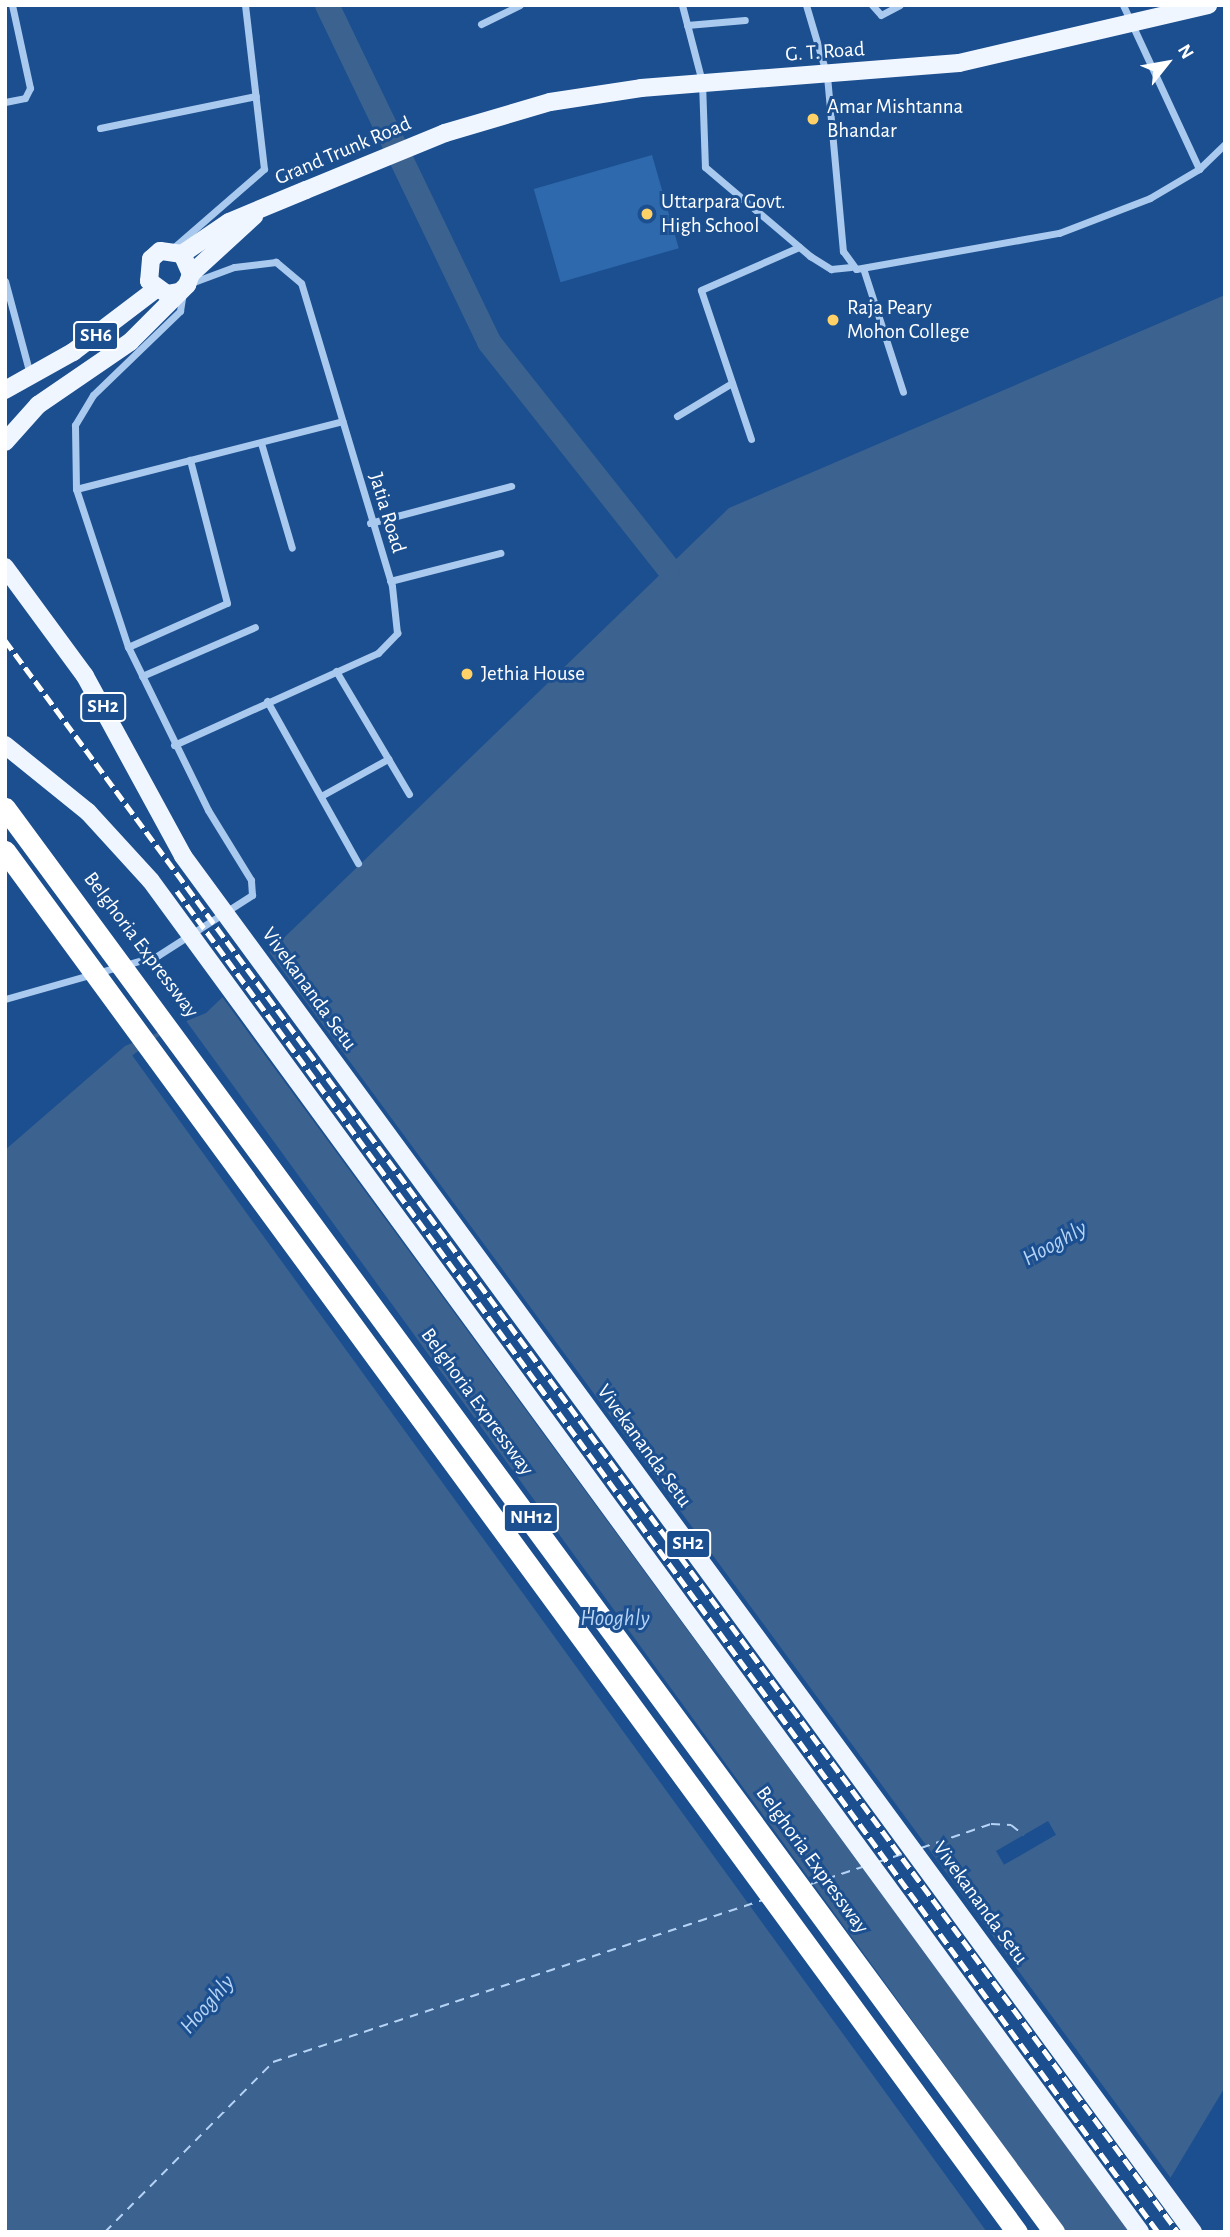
<!DOCTYPE html>
<html>
<head>
<meta charset="utf-8">
<style>
	body { margin:0 }
	#map { position:relative; width:1230px; height:2237px; overflow:hidden; background:#1b4f8f; font-family:"Alegreya Sans",sans-serif }
	div>[style] { position:absolute }
	[style*='--x'] { left:calc(var(--x)*1px); top:calc(var(--y)*1px); width:calc(var(--w)*1px); rotate:calc(var(--a)*1deg) }
	.green>* { inset:0; background:#2e69ad; transform-origin:0 0 }
	.water>* { inset:0; background:#3c6290 }
	.pier>* { inset:0; background:#1b4f8f; transform-origin:0 0 }
	.river>* { height:24px; margin:-12px; padding:0 12px; transform-origin:12px; border-radius:12px; background:#3c6290 }
	.ferry>* { height:2px; margin-top:-1px; transform-origin:0; background:repeating-linear-gradient(90deg,#b5d3f5 0 9px,transparent 0 16px) }
	.street>* { height:7px; margin:-3.5px; padding:0 3.5px; transform-origin:3.5px; border-radius:3.5px; background:#a9c9ee }
	.primary>* { height:18px; margin:-9px; padding:0 9px; transform-origin:9px; border-radius:9px; background:#f0f6ff }
	.rail>* { height:4.5px; margin-top:-2.25px; transform-origin:0; background:repeating-linear-gradient(90deg,#fff 0 12px,transparent 0 17px) }
	.primary-bridge>* { height:18px; margin:-9px; padding:0 9px; transform-origin:9px; border-radius:9px; background:#f0f6ff }
	.highway-bridge>* { height:21px; margin:-10.5px; padding:0 10.5px; transform-origin:10.5px; border-radius:10.5px; background:#fff }
	.dots>* { width:19px; height:19px; translate:-50% -50%; box-sizing:border-box; border:4px solid #1b4f8f; border-radius:50% }
	span { translate:-50% -50%; white-space:nowrap; text-align:center; line-height:1.15; -webkit-text-stroke:6px #1b4f8f; paint-order:stroke }
	.shield-label span { padding:2px 5px; background:#1b4f8f; border:2px solid; border-radius:5px; -webkit-text-stroke-width:0 }
	.shield-label { font-size:19px; color:#fff; font-weight:700 }
	.street-label { font-size:21px; color:#fff }
	.poi-label { font-size:21px; color:#fff }
	.left { translate:0 -50%; text-align:left }
	.water-label { font-size:23px; color:#b5d3f5; font-style:italic }
	.frame { position:absolute; inset:0; border:7px solid #fff; pointer-events:none }
	.north { position:absolute; left:1132px; top:28px; width:70px; height:70px; -webkit-text-stroke:5px #1b4f8f; paint-order:stroke; rotate:59deg; font-size:19px; font-weight:700; line-height:28px; text-align:center; color:#fff }
	.north::after { content:''; display:block; margin:auto; width:24px; height:32px; background:#fff; clip-path:polygon(50% 0,100% 100%,50% 72%,0 100%) }
</style>
</head>
<body>
<div id="map">
	<div class="green">
		<div style="left:652px;top:155px;width:97px;height:123px;rotate:74deg"></div>
	</div>
	<div class="water">
		<div style="clip-path:polygon(1225px 295px,1225px 2087px,1138px 2232px,5px 2232px,5px 1150px,125px 1046px,206px 1013px,729px 508px)"></div>
	</div>
	<div class="pier">
		<div style="clip-path:polygon(267px 949px,1173px 2181px,1142px 2232px,1130px 2232px,220px 994px)"></div>
		<div style="left:184px;top:1018px;width:1506px;height:64px;rotate:54deg"></div>
		<div style="left:1048px;top:1821px;width:16px;height:60px;rotate:60deg"></div>
	</div>
	<div class="river">
		<div style="--x:327;--y:5;--w:374;--a:64.3"></div>
		<div style="--x:489;--y:342;--w:288;--a:51.6"></div>
	</div>
	<div class="ferry">
		<div style="--x:921;--y:1848;--w:74;--a:-18.9"></div>
		<div style="--x:991;--y:1824;--w:20;--a:3"></div>
		<div style="--x:1011;--y:1825;--w:16;--a:38"></div>
		<div style="--x:878;--y:1862;--w:29;--a:-18"></div>
		<div style="--x:811;--y:1884;--w:54;--a:-18.4"></div>
		<div style="--x:105;--y:2232;--w:239;--a:-45.3"></div>
		<div style="--x:273;--y:2062;--w:516;--a:-18.29"></div>
	</div>
	<div class="street">
		<div style="--x:682;--y:5;--w:80;--a:75.4"></div>
		<div style="--x:702;--y:82;--w:85;--a:88"></div>
		<div style="--x:705;--y:167;--w:138;--a:40.3"></div>
		<div style="--x:810;--y:256;--w:25;--a:32"></div>
		<div style="--x:831;--y:269;--w:20;--a:-6"></div>
		<div style="--x:806;--y:5;--w:74;--a:73.5"></div>
		<div style="--x:827;--y:76;--w:176;--a:84.8"></div>
		<div style="--x:843;--y:251;--w:22;--a:54"></div>
		<div style="--x:856;--y:269;--w:206;--a:-10.1"></div>
		<div style="--x:1059;--y:233;--w:97;--a:-21"></div>
		<div style="--x:1150;--y:198;--w:57;--a:-30.6"></div>
		<div style="--x:1199;--y:169;--w:36;--a:-44"></div>
		<div style="--x:872;--y:5;--w:13;--a:48"></div>
		<div style="--x:881;--y:15;--w:21;--a:-28"></div>
		<div style="--x:1123;--y:5;--w:181;--a:65.1"></div>
		<div style="--x:481;--y:24;--w:43;--a:-26"></div>
		<div style="--x:687;--y:25;--w:58;--a:-4.9"></div>
		<div style="--x:5;--y:102;--w:20;--a:-11"></div>
		<div style="--x:25;--y:98;--w:11;--a:-63"></div>
		<div style="--x:30;--y:88;--w:85;--a:-102.2"></div>
		<div style="--x:100;--y:128;--w:159;--a:-11.6"></div>
		<div style="--x:172;--y:249;--w:122;--a:-41"></div>
		<div style="--x:264;--y:169;--w:165;--a:-96.6"></div>
		<div style="--x:863;--y:268;--w:130;--a:72.1"></div>
		<div style="--x:5;--y:281;--w:96;--a:75"></div>
		<div style="--x:677;--y:416;--w:64;--a:-31"></div>
		<div style="--x:751;--y:439;--w:157;--a:-108.6"></div>
		<div style="--x:701;--y:290;--w:107;--a:-23.7"></div>
		<div style="--x:261;--y:443;--w:109;--a:73.6"></div>
		<div style="--x:76;--y:489;--w:275;--a:-14.3"></div>
		<div style="--x:370;--y:523;--w:146;--a:-14.7"></div>
		<div style="--x:390;--y:581;--w:114;--a:-14.3"></div>
		<div style="--x:128;--y:647;--w:108;--a:-24"></div>
		<div style="--x:227;--y:603;--w:148;--a:-104.5"></div>
		<div style="--x:336;--y:671;--w:143;--a:59.3"></div>
		<div style="--x:142;--y:676;--w:123;--a:-23.4"></div>
		<div style="--x:267;--y:701;--w:186;--a:60.7"></div>
		<div style="--x:174;--y:745;--w:224;--a:-24.3"></div>
		<div style="--x:378;--y:653;--w:28;--a:-46"></div>
		<div style="--x:397;--y:633;--w:47;--a:-96.1"></div>
		<div style="--x:392;--y:586;--w:316;--a:-106.7"></div>
		<div style="--x:301;--y:283;--w:33;--a:-140"></div>
		<div style="--x:276;--y:262;--w:42;--a:173.2"></div>
		<div style="--x:234;--y:267;--w:46;--a:159.6"></div>
		<div style="--x:321;--y:796;--w:77;--a:-28.9"></div>
		<div style="--x:5;--y:999;--w:158;--a:-15.8"></div>
		<div style="--x:157;--y:956;--w:113;--a:-32.7"></div>
		<div style="--x:252;--y:895;--w:15;--a:-94"></div>
		<div style="--x:251;--y:880;--w:82;--a:-121.6"></div>
		<div style="--x:208;--y:810;--w:182;--a:-116.1"></div>
		<div style="--x:128;--y:647;--w:166;--a:-108.2"></div>
		<div style="--x:76;--y:489;--w:64;--a:-90.9"></div>
		<div style="--x:75;--y:425;--w:35;--a:-59"></div>
		<div style="--x:93;--y:395;--w:121;--a:-44"></div>
		<div style="--x:180;--y:311;--w:18;--a:-81"></div>
	</div>
	<div class="primary">
		<div style="--x:182;--y:254;--w:57;--a:-34.2"></div>
		<div style="--x:229;--y:222;--w:83;--a:-22.6"></div>
		<div style="--x:306;--y:190;--w:150;--a:-22.3"></div>
		<div style="--x:445;--y:133;--w:109;--a:-16.4"></div>
		<div style="--x:550;--y:102;--w:92;--a:-8.7"></div>
		<div style="--x:641;--y:88;--w:319;--a:-4.5"></div>
		<div style="--x:959;--y:63;--w:256;--a:-13.1"></div>
		<div style="--x:191;--y:274;--w:86;--a:-42.6"></div>
		<div style="--x:5;--y:390;--w:78;--a:-29.2"></div>
		<div style="--x:73;--y:352;--w:104;--a:-37.2"></div>
		<div style="--x:5;--y:442;--w:50;--a:-48.3"></div>
		<div style="--x:38;--y:405;--w:112;--a:-34.4"></div>
		<div style="--x:130;--y:342;--w:81;--a:-45"></div>
		<div style="--x:187;--y:285;--w:12;--a:-70"></div>
		<div style="--x:191;--y:274;--w:22;--a:-114"></div>
		<div style="--x:182;--y:254;--w:22;--a:-172"></div>
		<div style="--x:160;--y:251;--w:12;--a:138"></div>
		<div style="--x:151;--y:259;--w:22;--a:95"></div>
		<div style="--x:149;--y:281;--w:22;--a:36"></div>
		<div style="--x:167;--y:294;--w:11;--a:-10"></div>
		<div style="--x:5;--y:567;--w:135;--a:53.7"></div>
		<div style="--x:85;--y:676;--w:205;--a:61.4"></div>
		<div style="--x:5;--y:745;--w:107;--a:38.9"></div>
		<div style="--x:88;--y:812;--w:93;--a:47.6"></div>
	</div>
	<div class="rail">
		<div style="--x:5;--y:640;--w:1977;--a:53.62"></div>
		<div style="--x:177;--y:891;--w:1662;--a:53.81"></div>
	</div>
	<div class="primary-bridge">
		<div style="--x:183;--y:856;--w:1707;--a:53.72"></div>
		<div style="--x:151;--y:881;--w:1674;--a:53.79"></div>
	</div>
	<div class="highway-bridge">
		<div style="--x:5;--y:808;--w:1769;--a:53.62"></div>
		<div style="--x:5;--y:851;--w:1712;--a:53.77"></div>
	</div>
	<div class="dots">
		<div style="left:813px;top:119px;background:#ffd166"></div>
		<div style="left:647px;top:214px;background:#ffd166"></div>
		<div style="left:833px;top:320px;background:#ffd166"></div>
		<div style="left:467px;top:674px;background:#ffd166"></div>
	</div>
	<div class="shield-label">
		<span style="left:96px;top:336px">SH6</span>
		<span style="left:103px;top:707px">SH2</span>
		<span style="left:531px;top:1518px">NH12</span>
		<span style="left:688px;top:1544px">SH2</span>
	</div>
	<div class="street-label">
		<span style="left:825px;top:52px;rotate:-4deg">G. T. Road</span>
		<span style="left:343px;top:151px;rotate:-23deg">Grand Trunk Road</span>
		<span style="left:387px;top:513px;rotate:73deg">Jatia Road</span>
		<span style="left:141px;top:945px;rotate:53deg">Belghoria Expressway</span>
		<span style="left:309px;top:989px;rotate:54deg">Vivekananda Setu</span>
		<span style="left:477px;top:1402px;rotate:54deg">Belghoria Expressway</span>
		<span style="left:644px;top:1446px;rotate:54deg">Vivekananda Setu</span>
		<span style="left:812px;top:1860px;rotate:54deg">Belghoria Expressway</span>
		<span style="left:980px;top:1903px;rotate:54deg">Vivekananda Setu</span>
	</div>
	<div class="poi-label">
		<span class="left" style="left:827px;top:119px">Amar Mishtanna<br>Bhandar</span>
		<span class="left" style="left:661px;top:214px">Uttarpara Govt.<br>High School</span>
		<span class="left" style="left:847px;top:320px">Raja Peary<br>Mohon College</span>
		<span class="left" style="left:481px;top:674px">Jethia House</span>
	</div>
	<div class="water-label">
		<span style="left:1055px;top:1244px;rotate:-29deg">Hooghly</span>
		<span style="left:615px;top:1619px">Hooghly</span>
		<span style="left:208px;top:2005px;rotate:-49deg">Hooghly</span>
	</div>
	<div class="frame"></div>
	<div class="north">N</div>
</div>
</body>
</html>
